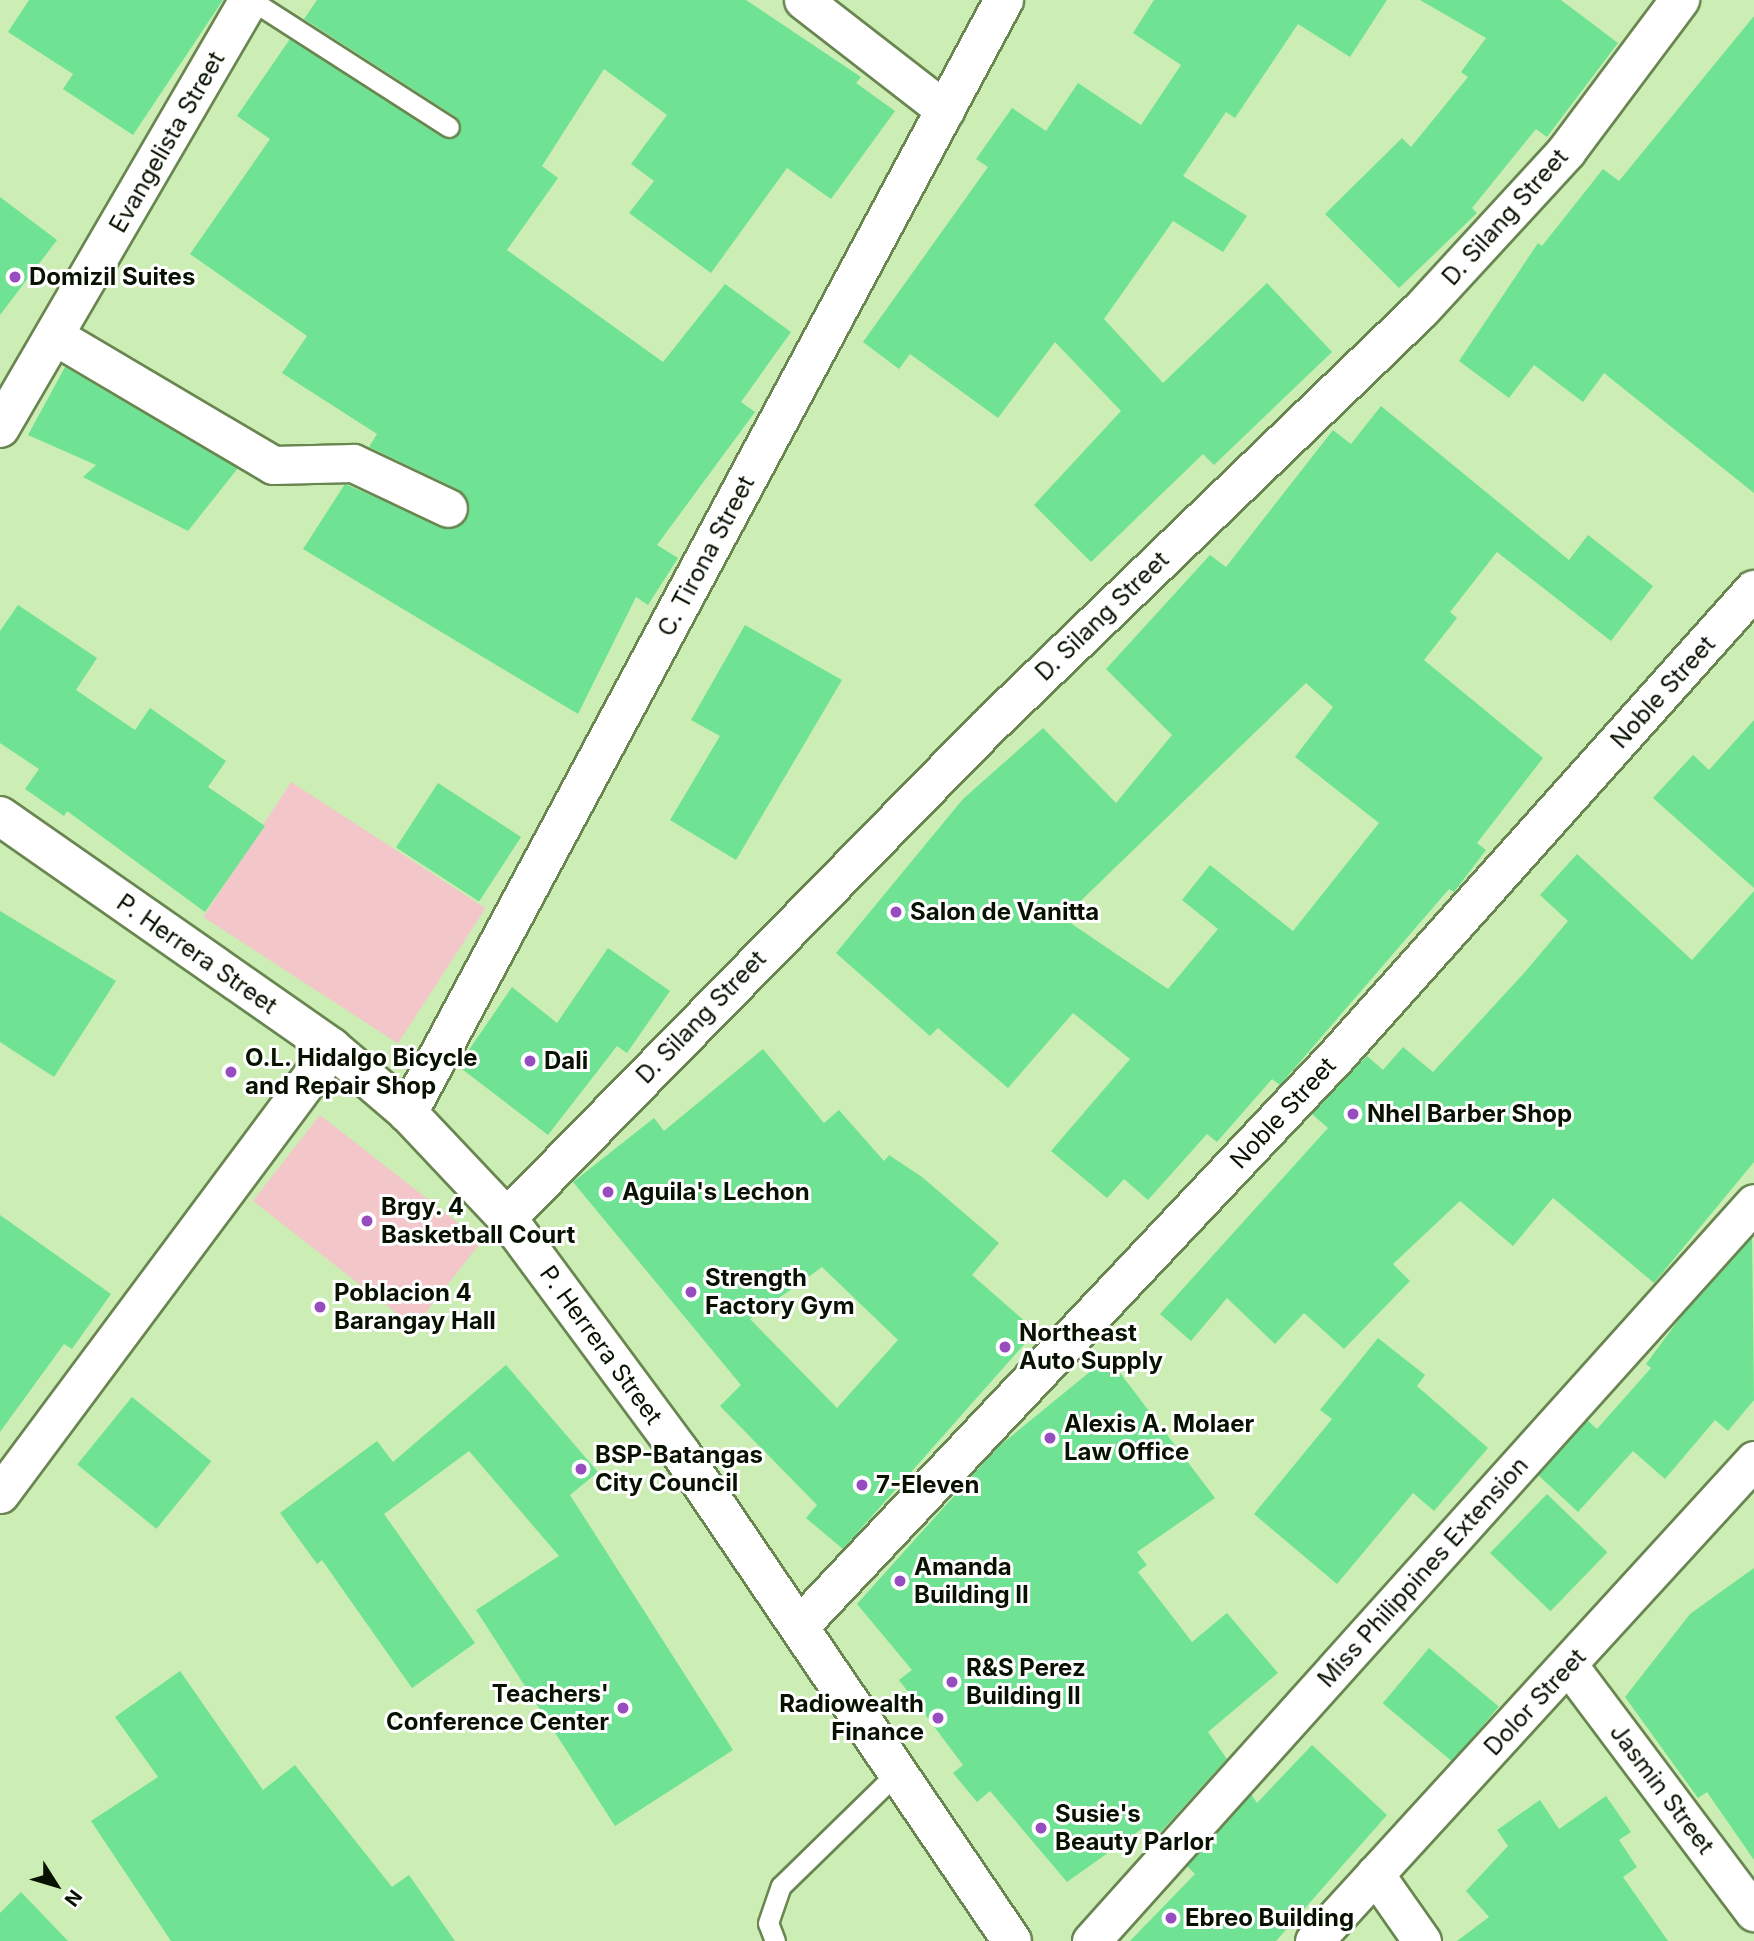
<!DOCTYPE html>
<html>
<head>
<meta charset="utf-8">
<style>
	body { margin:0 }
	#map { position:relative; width:1754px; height:1941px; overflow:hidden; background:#ccedb3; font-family:Inter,sans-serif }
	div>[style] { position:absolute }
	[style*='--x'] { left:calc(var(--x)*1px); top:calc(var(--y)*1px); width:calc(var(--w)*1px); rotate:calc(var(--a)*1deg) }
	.green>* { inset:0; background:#f3c6ca; transform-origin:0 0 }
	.building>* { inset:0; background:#6fe393; transform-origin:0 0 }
	.roads { filter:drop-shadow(2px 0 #698651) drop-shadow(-2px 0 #698651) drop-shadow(0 2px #698651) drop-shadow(0 -2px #698651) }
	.service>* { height:19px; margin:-9.5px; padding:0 9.5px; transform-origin:9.5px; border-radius:9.5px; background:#fff }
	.minor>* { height:37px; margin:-18.5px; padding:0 18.5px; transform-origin:18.5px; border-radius:18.5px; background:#fff }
	.tertiary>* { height:38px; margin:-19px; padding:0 19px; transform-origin:19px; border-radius:19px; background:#fff }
	.secondary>* { height:38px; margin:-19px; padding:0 19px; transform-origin:19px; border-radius:19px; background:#fff }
	.dots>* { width:19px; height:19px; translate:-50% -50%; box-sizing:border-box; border:4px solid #fff; border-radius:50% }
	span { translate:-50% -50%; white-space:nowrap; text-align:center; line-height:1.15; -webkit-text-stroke:6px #fff; paint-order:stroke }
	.street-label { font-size:24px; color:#071201 }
	.poi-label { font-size:24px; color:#071201; font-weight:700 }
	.left { translate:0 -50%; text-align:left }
	.right { translate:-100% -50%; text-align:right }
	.north { position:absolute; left:21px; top:1850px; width:70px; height:70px; -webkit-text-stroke:5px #fff; paint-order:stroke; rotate:127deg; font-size:19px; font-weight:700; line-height:28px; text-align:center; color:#071201 }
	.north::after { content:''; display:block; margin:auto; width:24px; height:32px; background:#071201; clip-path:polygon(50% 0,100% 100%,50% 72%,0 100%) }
</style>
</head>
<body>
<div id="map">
	<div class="green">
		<div style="left:291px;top:782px;width:232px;height:161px;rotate:33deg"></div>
		<div style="left:320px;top:1115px;width:205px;height:109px;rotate:38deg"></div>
	</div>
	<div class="building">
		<div style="clip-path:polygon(29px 0,223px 0,133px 135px,63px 89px,73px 74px,8px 32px)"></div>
		<div style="clip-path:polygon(317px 0,746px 0,861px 77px,856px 83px,895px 111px,831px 199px,787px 168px,711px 273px,629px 213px,654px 181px,631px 164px,667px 115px,604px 69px,542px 166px,558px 178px,507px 250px,663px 362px,725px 284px,791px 332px,741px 402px,755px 412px,657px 545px,678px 558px,648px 605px,636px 597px,578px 714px,303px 549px,345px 484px,449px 529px,467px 518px,469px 506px,457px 489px,369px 447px,377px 434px,282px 373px,307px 336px,190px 254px,270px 139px,237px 116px,290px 39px,442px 137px,460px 133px,456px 117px,304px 19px)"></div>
		<div style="clip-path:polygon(1154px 0,1387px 0,1350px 57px,1298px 24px,1235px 118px,1226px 112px,1183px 176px,1247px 216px,1223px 252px,1173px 221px,1104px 319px,1163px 383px,1267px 283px,1332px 352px,1214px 465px,1203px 454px,1091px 562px,1034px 505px,1121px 411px,1055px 342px,998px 418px,910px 354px,899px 369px,863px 342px,988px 167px,976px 159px,1012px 108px,1046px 131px,1078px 83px,1141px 125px,1181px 65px,1133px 33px)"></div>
		<div style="clip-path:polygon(1420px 0,1561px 0,1618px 43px,1547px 137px,1536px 129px,1472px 208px,1477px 213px,1399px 288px,1325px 214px,1402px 138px,1411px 147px,1468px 77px,1461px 72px,1486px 38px)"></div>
		<div style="clip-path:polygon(1754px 16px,1754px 493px,1604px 373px,1583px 402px,1534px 365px,1509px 398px,1459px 361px,1538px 243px,1542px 246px,1603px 169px,1619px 181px)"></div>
		<div style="clip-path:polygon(0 197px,57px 240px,0 315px)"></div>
		<div style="clip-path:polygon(65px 367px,238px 468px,188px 531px,83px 477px,96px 465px,28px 435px)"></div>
		<div style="clip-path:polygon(evenodd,1381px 406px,1569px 560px,1588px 535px,1653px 586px,1611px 641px,1497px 552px,1450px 612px,1457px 618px,1424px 660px,1543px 758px,1477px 843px,1486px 850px,1454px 892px,1449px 889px,1280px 1085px,1272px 1079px,1217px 1142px,1207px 1134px,1148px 1200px,1124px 1179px,1107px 1198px,1051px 1151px,1130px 1059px,1073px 1013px,1008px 1088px,938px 1028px,930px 1036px,836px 953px,963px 799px,1043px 728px,1116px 803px,1172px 735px,1106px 669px,1210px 555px,1226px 567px,1333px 430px,1351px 444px,1381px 406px,1306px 683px,1333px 707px,1295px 757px,1379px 823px,1293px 931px,1210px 865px,1182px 900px,1218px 929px,1168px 989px,1063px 918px,1306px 683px)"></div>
		<div style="clip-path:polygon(18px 605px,97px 658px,76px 690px,135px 730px,150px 708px,226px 761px,208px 787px,265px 826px,205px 912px,67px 811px,64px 816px,25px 789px,39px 769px,0 743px,0 631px)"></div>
		<div style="clip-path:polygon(745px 625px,842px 680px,736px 860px,670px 820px,720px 736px,691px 720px)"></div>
		<div style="clip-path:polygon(1754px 720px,1754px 888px,1653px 798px,1693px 755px,1709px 770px)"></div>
		<div style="left:438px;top:783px;width:99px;height:77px;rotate:33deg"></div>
		<div style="clip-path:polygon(1577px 854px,1692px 960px,1754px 891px,1754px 1162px,1654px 1283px,1553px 1198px,1513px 1246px,1460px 1201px,1393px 1264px,1410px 1281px,1344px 1349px,1304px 1313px,1275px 1344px,1227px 1298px,1191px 1341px,1160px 1314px,1328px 1128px,1312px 1114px,1367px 1056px,1383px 1070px,1403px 1047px,1433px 1072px,1525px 972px,1568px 921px,1540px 895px)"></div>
		<div style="clip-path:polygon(0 911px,116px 981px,54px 1077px,0 1042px)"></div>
		<div style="clip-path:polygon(608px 948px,670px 991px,627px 1053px,617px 1046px,548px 1135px,458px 1066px,512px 987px,557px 1023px)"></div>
		<div style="clip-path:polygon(evenodd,763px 1049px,824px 1123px,839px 1110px,884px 1161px,889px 1155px,922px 1177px,999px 1243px,972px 1275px,1036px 1331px,843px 1549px,806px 1518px,817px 1505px,720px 1406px,741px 1385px,573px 1182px,654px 1118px,664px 1131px,763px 1049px,822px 1267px,898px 1340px,837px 1408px,750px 1319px,822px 1267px)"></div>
		<div style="clip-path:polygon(0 1215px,111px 1294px,72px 1349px,64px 1344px,0 1432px)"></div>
		<div style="clip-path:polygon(1752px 1236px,1754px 1400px,1728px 1431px,1715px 1420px,1665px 1479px,1633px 1451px,1578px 1512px,1538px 1475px,1587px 1420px,1597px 1429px,1651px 1368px,1646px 1364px,1686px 1310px)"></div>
		<div style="clip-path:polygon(1378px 1338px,1425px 1375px,1417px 1386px,1488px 1448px,1434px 1511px,1413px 1493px,1337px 1584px,1254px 1514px,1332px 1419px,1320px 1410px)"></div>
		<div style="clip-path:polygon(1108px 1357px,1215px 1498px,1137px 1552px,1147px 1565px,1138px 1572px,1192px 1642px,1227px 1613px,1278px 1673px,1208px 1732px,1227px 1759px,1155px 1838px,1143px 1828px,1067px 1882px,990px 1791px,977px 1802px,953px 1773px,963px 1765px,899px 1680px,912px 1670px,857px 1604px,998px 1447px)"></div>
		<div style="clip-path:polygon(506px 1365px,598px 1472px,570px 1495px,733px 1750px,615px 1826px,476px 1610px,559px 1556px,469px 1451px,384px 1514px,475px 1643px,412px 1688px,322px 1560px,317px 1564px,280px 1513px,377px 1441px,393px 1462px)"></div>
		<div style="left:132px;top:1397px;width:102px;height:87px;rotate:39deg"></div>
		<div style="left:1547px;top:1494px;width:84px;height:82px;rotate:44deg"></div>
		<div style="clip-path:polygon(1754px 1568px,1754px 1860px,1707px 1792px,1698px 1798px,1625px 1697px,1690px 1614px)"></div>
		<div style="left:1429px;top:1648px;width:91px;height:72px;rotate:40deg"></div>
		<div style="clip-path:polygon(180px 1671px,263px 1790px,295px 1765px,392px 1887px,409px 1875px,455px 1941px,171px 1941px,91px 1821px,158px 1777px,115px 1717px)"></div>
		<div style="clip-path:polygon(1312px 1745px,1387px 1815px,1276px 1941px,1130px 1941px,1195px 1874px,1187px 1866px,1251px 1794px,1257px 1803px)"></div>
		<div style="clip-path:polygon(1606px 1796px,1631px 1832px,1619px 1840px,1637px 1867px,1623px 1877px,1668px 1941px,1457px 1941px,1489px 1917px,1466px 1891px,1508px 1846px,1497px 1830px,1540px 1800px,1559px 1829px)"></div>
		<div style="clip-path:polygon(21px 1892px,68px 1941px,0 1941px,0 1913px)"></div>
	</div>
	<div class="roads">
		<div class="service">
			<div style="--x:251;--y:0;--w:235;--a:32.7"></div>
			<div style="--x:775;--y:1941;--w:19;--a:-111"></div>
			<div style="--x:768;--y:1923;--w:39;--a:-71"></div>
			<div style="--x:781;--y:1886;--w:163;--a:-44.3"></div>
		</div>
		<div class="minor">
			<div style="--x:803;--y:0;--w:180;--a:37.8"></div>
			<div style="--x:55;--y:336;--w:253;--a:30.6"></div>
			<div style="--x:273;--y:465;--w:80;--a:-1.4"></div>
			<div style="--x:353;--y:463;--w:105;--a:25.3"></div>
			<div style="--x:0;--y:1494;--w:556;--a:-53.34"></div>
			<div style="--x:1569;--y:1666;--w:308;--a:53.1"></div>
			<div style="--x:1375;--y:1874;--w:82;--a:55"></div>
			<div style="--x:1091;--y:1941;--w:992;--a:-48.06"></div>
			<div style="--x:1314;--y:1941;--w:652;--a:-47.55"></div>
		</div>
		<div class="tertiary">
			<div style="--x:0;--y:428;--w:495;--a:-59.8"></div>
			<div style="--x:0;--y:816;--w:405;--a:34.9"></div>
			<div style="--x:332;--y:1048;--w:100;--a:40.5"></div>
			<div style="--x:800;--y:1626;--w:785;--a:-46.7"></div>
			<div style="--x:1338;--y:1055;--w:624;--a:-48.18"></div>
		</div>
		<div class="secondary">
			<div style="--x:1004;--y:0;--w:1263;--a:118.17"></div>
			<div style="--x:408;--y:1113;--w:144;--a:46.7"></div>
			<div style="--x:507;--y:1218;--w:291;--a:53.5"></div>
			<div style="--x:680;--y:1452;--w:591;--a:55.83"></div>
			<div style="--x:507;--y:1218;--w:690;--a:-45.59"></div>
			<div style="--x:990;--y:725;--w:598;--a:-43.92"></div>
			<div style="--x:1421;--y:310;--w:216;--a:-47.4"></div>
			<div style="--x:1567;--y:151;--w:189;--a:-53.2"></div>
		</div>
	</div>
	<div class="dots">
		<div style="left:15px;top:277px;background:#974dbf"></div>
		<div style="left:896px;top:912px;background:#974dbf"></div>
		<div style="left:530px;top:1061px;background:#974dbf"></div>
		<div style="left:231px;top:1072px;background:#974dbf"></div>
		<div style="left:1353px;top:1114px;background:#974dbf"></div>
		<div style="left:608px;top:1192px;background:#974dbf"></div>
		<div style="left:367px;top:1221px;background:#974dbf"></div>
		<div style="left:691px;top:1292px;background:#974dbf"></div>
		<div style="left:320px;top:1307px;background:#974dbf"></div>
		<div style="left:1005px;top:1347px;background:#974dbf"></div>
		<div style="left:1050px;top:1438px;background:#974dbf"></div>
		<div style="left:581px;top:1469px;background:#974dbf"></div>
		<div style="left:862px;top:1485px;background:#974dbf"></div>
		<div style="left:900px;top:1581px;background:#974dbf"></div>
		<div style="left:952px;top:1682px;background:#974dbf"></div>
		<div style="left:623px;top:1708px;background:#974dbf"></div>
		<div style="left:938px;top:1718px;background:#974dbf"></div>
		<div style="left:1041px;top:1828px;background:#974dbf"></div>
		<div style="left:1171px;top:1918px;background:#974dbf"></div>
	</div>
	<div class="street-label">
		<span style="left:167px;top:142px;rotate:-60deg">Evangelista Street</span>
		<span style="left:1505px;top:217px;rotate:-48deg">D. Silang Street</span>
		<span style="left:706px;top:556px;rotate:-62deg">C. Tirona Street</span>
		<span style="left:1102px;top:616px;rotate:-44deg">D. Silang Street</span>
		<span style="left:1663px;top:692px;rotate:-48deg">Noble Street</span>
		<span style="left:197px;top:954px;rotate:35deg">P. Herrera Street</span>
		<span style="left:701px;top:1017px;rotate:-46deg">D. Silang Street</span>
		<span style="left:1283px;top:1113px;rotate:-47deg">Noble Street</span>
		<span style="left:601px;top:1345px;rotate:54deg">P. Herrera Street</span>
		<span style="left:1423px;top:1572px;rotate:-48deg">Miss Philippines Extension</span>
		<span style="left:1535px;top:1702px;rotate:-47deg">Dolor Street</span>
		<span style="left:1662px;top:1789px;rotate:53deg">Jasmin Street</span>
	</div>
	<div class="poi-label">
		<span class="left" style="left:29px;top:277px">Domizil Suites</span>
		<span class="left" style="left:910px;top:912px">Salon de Vanitta</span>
		<span class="left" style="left:245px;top:1072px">O.L. Hidalgo Bicycle<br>and Repair Shop</span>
		<span class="left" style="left:544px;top:1061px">Dali</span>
		<span class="left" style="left:1367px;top:1114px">Nhel Barber Shop</span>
		<span class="left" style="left:622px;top:1192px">Aguila's Lechon</span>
		<span class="left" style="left:381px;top:1221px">Brgy. 4<br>Basketball Court</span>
		<span class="left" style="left:705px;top:1292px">Strength<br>Factory Gym</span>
		<span class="left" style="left:334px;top:1307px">Poblacion 4<br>Barangay Hall</span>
		<span class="left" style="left:1019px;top:1347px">Northeast<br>Auto Supply</span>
		<span class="left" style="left:1064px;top:1438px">Alexis A. Molaer<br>Law Office</span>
		<span class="left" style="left:595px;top:1469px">BSP-Batangas<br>City Council</span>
		<span class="left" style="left:876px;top:1485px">7-Eleven</span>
		<span class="left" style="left:914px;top:1581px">Amanda<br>Building II</span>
		<span class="left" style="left:966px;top:1682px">R&amp;S Perez<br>Building II</span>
		<span class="right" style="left:609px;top:1708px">Teachers'<br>Conference Center</span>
		<span class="right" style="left:924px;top:1718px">Radiowealth<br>Finance</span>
		<span class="left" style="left:1055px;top:1828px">Susie's<br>Beauty Parlor</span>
		<span class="left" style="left:1185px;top:1918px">Ebreo Building</span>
	</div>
	<div class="north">N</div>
</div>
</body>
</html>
